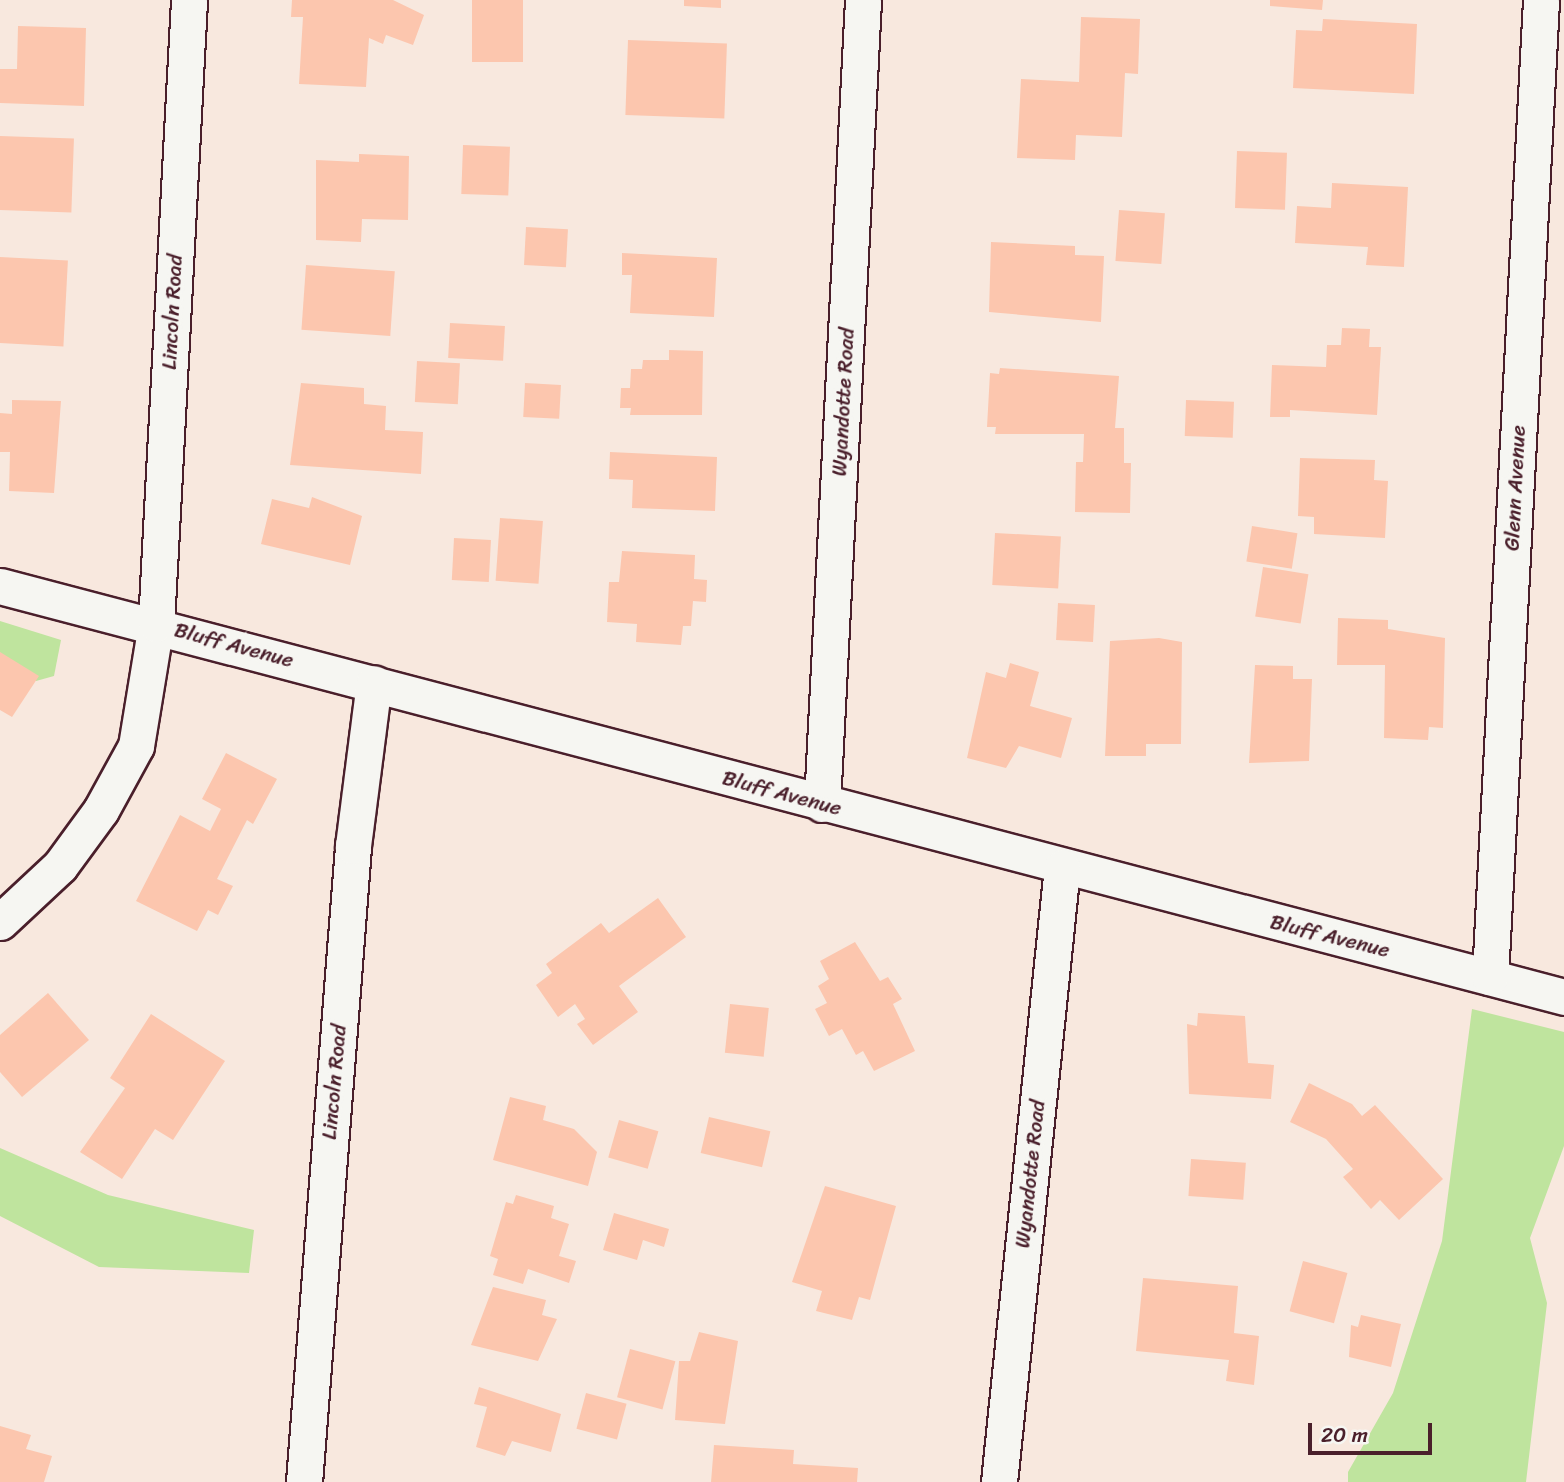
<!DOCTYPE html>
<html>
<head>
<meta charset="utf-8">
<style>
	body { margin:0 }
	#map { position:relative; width:1564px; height:1482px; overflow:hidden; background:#f8e8de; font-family:Sriracha,sans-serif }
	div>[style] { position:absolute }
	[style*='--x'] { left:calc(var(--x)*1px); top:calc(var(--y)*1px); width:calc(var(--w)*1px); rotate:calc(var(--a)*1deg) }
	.green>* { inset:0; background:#bfe49e }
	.building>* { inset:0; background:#fcc6ae; transform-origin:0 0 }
	.roads { filter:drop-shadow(2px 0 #4a1f2b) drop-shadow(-2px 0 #4a1f2b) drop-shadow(0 2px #4a1f2b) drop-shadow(0 -2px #4a1f2b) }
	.minor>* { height:35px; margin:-17.5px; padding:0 17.5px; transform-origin:17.5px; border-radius:17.5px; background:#f6f6f2 }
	span { translate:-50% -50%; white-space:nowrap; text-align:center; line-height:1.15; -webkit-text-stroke:7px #f6f6f2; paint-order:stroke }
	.street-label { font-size:21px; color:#4a1f2b }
	.scale { position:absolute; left:1308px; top:1423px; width:124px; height:32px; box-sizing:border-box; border:4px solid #4a1f2b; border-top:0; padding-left:9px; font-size:21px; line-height:24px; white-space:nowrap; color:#4a1f2b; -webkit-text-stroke:5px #f6f6f2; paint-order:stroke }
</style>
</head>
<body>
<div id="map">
	<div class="green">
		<div style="clip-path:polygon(0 621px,61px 640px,54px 676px,36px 681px,0 671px)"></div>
		<div style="clip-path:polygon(1472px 1009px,1564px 1032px,1564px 1146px,1530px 1238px,1547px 1303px,1526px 1482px,1348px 1482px,1348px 1472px,1393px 1393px,1442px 1241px)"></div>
		<div style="clip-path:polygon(0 1148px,108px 1195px,254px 1230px,249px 1273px,99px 1267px,0 1216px)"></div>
	</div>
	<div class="building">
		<div style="clip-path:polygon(292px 0,393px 0,424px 15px,413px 45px,386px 35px,383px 44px,369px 38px,366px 87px,299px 84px,303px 17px,291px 17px)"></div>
		<div style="left:472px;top:0;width:51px;height:62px"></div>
		<div style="clip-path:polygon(684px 0,721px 0,721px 8px,684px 6px)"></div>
		<div style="clip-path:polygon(1270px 0,1323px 0,1322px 10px,1270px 6px)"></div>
		<div style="clip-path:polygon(1081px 17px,1140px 19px,1138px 74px,1125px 73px,1122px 137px,1076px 135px,1075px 160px,1017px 158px,1021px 79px,1079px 82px)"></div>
		<div style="clip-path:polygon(1323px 19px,1417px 24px,1414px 94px,1293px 88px,1296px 30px,1322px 31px)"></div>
		<div style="clip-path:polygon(18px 26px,86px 28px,84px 106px,0 103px,0 69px,17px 69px)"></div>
		<div style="left:628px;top:40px;width:99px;height:75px;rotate:2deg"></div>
		<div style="left:0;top:136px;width:74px;height:74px;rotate:2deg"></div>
		<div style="left:463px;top:145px;width:47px;height:49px;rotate:2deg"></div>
		<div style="left:1237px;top:151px;width:50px;height:57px;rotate:2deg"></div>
		<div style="clip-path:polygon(359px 154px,409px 156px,408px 220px,362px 219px,361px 242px,316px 240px,316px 160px,359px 162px)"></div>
		<div style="clip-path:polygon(1332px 183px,1408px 187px,1404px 267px,1366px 265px,1368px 247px,1295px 243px,1297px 206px,1331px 208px)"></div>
		<div style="left:1119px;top:210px;width:46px;height:51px;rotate:4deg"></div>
		<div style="left:526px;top:227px;width:42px;height:38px;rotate:3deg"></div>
		<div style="clip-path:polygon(991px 242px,1075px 246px,1075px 255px,1104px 256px,1101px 322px,989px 312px)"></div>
		<div style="clip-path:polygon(622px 253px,717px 258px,714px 317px,630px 313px,632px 275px,622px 275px)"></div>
		<div style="left:0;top:257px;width:68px;height:86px;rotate:3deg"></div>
		<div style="left:306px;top:265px;width:89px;height:65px;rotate:4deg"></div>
		<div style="left:450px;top:323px;width:55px;height:35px;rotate:3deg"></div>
		<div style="clip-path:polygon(1342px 328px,1370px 329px,1369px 347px,1381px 347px,1377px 415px,1290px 410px,1290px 417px,1270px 417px,1272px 365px,1326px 367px,1327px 345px,1341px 345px)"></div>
		<div style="clip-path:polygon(669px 350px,703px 351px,702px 415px,630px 415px,631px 408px,620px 408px,621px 388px,630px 388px,631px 369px,642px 369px,643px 360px,669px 360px)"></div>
		<div style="left:417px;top:361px;width:43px;height:41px;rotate:3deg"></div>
		<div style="clip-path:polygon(1000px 368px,1119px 376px,1115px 428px,1124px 428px,1124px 463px,1131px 463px,1130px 513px,1075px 512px,1076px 462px,1083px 462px,1084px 434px,995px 434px,996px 427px,987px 427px,990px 373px,999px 374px)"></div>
		<div style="clip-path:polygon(301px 383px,364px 388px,364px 404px,386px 406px,385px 430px,423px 432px,421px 474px,290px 465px)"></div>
		<div style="left:525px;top:383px;width:36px;height:34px;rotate:3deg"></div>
		<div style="clip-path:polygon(12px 400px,61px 401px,54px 493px,9px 491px,10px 452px,0 452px,0 413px,12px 414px)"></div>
		<div style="left:1186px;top:400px;width:48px;height:36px;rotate:2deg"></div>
		<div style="clip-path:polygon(610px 452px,717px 457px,715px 511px,632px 508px,633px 480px,609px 479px)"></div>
		<div style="clip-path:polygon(1300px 458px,1375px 460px,1374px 480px,1388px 481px,1385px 538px,1314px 534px,1314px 517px,1298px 516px)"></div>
		<div style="clip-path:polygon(312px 497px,362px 516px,350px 565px,261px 544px,272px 499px,309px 508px)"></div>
		<div style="left:500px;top:518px;width:43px;height:63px;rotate:4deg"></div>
		<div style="left:1252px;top:526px;width:46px;height:36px;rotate:9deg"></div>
		<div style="left:995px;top:533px;width:66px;height:52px;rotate:3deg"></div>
		<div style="left:454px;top:538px;width:37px;height:42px;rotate:3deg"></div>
		<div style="clip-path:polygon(622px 551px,695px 555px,694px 579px,707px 580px,706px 602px,693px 601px,691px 626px,683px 626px,681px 645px,636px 642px,637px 624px,607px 622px,609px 582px,619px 582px)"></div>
		<div style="left:1263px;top:567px;width:46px;height:50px;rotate:9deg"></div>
		<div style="left:1058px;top:603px;width:37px;height:37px;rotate:3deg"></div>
		<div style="clip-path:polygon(1338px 618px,1388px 620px,1388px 629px,1445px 638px,1443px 728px,1429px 727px,1428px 740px,1384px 738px,1385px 665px,1337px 665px)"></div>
		<div style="clip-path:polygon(1159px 638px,1182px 642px,1181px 744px,1146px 744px,1146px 756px,1105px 756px,1110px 641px)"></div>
		<div style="clip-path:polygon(0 652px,39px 676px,12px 717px,0 710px)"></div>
		<div style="clip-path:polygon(1010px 663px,1039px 672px,1030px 706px,1072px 718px,1061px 758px,1019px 746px,1006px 768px,967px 758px,986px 672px,1006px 678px)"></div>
		<div style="clip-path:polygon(1255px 665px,1293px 666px,1293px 679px,1312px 679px,1309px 761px,1249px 763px)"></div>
		<div style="clip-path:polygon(226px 753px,277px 779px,253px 824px,247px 820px,217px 879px,233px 886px,218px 915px,208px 910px,197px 931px,136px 901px,180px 815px,210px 831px,221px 809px,202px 799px)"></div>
		<div style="clip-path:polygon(658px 898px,686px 937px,619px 986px,638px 1012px,593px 1045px,577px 1024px,585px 1019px,575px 1004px,558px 1017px,536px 985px,552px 973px,546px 964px,601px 923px,609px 933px)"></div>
		<div style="clip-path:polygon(855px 942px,880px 981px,888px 977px,902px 999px,893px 1004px,915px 1051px,874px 1071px,863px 1051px,856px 1055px,842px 1029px,829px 1036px,815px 1009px,827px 1003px,818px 986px,829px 979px,820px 961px)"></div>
		<div style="clip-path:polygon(48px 993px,89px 1040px,22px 1097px,0 1072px,0 1035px)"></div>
		<div style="left:730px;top:1004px;width:39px;height:49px;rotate:6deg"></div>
		<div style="clip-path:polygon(1198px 1013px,1245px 1016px,1248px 1063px,1274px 1065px,1271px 1099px,1189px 1094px,1187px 1024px,1197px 1026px)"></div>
		<div style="clip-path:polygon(151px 1014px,225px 1061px,173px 1140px,155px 1129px,122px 1179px,80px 1152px,125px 1088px,110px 1078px)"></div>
		<div style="clip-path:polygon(1309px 1083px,1352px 1104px,1362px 1116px,1375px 1105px,1443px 1179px,1399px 1220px,1380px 1200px,1371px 1209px,1343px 1177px,1353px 1169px,1326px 1139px,1290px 1122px)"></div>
		<div style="clip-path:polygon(510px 1097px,546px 1106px,543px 1120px,574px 1129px,597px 1152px,588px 1186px,493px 1160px)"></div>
		<div style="left:709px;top:1117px;width:63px;height:37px;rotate:13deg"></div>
		<div style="left:619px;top:1120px;width:41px;height:39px;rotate:16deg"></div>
		<div style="left:1191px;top:1159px;width:55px;height:37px;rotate:4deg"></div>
		<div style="clip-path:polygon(825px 1186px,896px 1206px,870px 1300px,859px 1297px,852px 1320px,816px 1311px,822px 1291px,792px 1282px)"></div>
		<div style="clip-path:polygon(516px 1195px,554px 1206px,551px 1218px,569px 1224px,559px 1256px,576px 1261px,569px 1283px,528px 1269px,523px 1284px,493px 1275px,498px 1259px,490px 1256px,506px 1202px,513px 1204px)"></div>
		<div style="clip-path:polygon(614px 1213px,669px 1229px,664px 1247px,643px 1240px,637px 1260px,603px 1250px)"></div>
		<div style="left:1303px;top:1261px;width:46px;height:52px;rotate:15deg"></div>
		<div style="clip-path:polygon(1143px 1278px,1238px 1286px,1234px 1333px,1259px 1336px,1254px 1385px,1226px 1381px,1229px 1360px,1136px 1351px)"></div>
		<div style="clip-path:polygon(493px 1287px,546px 1300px,542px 1315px,557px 1319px,538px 1361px,471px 1345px)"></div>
		<div style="clip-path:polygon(1361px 1315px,1401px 1324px,1391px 1367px,1349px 1357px,1351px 1325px,1358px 1327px)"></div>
		<div style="clip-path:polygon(699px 1332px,738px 1341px,725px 1424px,675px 1420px,679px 1361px,690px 1361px)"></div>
		<div style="left:630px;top:1349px;width:47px;height:50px;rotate:15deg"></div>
		<div style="clip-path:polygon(479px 1387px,561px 1414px,551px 1452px,512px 1441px,505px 1456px,476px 1447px,487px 1407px,474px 1404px)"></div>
		<div style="left:586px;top:1393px;width:42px;height:37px;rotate:15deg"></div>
		<div style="clip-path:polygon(0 1426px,31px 1435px,26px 1449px,52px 1456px,44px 1482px,0 1482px)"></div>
		<div style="clip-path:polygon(714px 1445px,794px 1450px,793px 1464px,858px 1468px,857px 1482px,711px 1482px)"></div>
	</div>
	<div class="roads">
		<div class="minor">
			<div style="--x:0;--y:586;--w:1617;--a:14.72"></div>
			<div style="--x:822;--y:804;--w:805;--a:-87.08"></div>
			<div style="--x:0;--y:922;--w:82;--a:-43"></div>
			<div style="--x:60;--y:866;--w:69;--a:-53.8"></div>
			<div style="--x:101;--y:810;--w:73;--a:-61.3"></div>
			<div style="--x:136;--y:746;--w:124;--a:-80.7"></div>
			<div style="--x:156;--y:624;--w:625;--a:-86.97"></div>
			<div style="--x:1490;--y:977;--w:978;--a:-87.01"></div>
			<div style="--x:304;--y:1482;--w:638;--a:-85.59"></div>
			<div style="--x:353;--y:846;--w:164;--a:-82.7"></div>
			<div style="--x:999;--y:1482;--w:618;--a:-84.15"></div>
		</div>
	</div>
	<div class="street-label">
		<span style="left:172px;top:312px;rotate:-87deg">Lincoln Road</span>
		<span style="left:843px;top:402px;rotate:-87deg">Wyandotte Road</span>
		<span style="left:1515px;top:488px;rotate:-87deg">Glenn Avenue</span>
		<span style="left:234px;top:645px;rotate:15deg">Bluff Avenue</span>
		<span style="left:782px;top:793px;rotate:15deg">Bluff Avenue</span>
		<span style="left:1330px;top:936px;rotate:14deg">Bluff Avenue</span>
		<span style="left:334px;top:1082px;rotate:-85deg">Lincoln Road</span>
		<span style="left:1030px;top:1174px;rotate:-84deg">Wyandotte Road</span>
	</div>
	<div class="scale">20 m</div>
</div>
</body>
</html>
